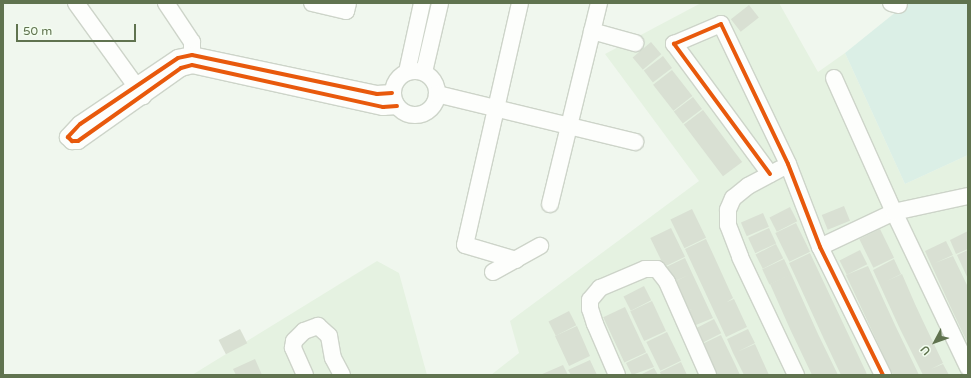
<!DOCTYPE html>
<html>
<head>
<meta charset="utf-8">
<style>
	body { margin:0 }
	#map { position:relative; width:971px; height:378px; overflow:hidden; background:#f0f7ee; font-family:"Varela Round",sans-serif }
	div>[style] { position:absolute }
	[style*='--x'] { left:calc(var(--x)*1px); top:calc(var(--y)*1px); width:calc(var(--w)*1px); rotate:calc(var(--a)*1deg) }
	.residential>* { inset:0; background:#e5f2e1 }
	.green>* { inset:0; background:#dbefe6 }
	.building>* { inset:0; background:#d9e0d3; transform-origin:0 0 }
	.roads { filter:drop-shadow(1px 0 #cdd4c9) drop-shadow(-1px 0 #cdd4c9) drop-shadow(0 1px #cdd4c9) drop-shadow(0 -1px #cdd4c9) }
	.minor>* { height:16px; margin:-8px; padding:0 8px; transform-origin:8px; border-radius:8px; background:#fdfefc }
	.minor>.ring { margin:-8px; padding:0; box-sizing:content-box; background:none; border:16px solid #fdfefc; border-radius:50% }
	.cycleway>* { height:4px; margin:-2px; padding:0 2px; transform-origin:2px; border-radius:2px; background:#e8590c }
	span { translate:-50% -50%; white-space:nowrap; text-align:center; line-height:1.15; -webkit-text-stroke:3.5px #f3fef0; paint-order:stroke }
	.frame { position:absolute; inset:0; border:4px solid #60734f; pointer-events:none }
	.north { position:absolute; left:915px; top:322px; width:40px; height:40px; -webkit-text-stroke:3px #f3fef0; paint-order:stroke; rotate:229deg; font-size:11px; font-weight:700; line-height:16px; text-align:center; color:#60734f }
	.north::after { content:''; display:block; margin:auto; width:14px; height:18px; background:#60734f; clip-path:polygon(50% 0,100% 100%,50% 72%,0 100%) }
	.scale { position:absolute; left:16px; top:24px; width:120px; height:18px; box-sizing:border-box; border:2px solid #60734f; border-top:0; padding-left:5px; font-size:12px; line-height:14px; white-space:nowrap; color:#60734f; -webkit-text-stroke:3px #f3fef0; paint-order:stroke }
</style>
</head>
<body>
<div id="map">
	<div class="residential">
		<div style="clip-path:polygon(701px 3px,779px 3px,818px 72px,845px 53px,905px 184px,968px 155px,968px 375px,491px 375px,519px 353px,510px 321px,699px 181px,605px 54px)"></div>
		<div style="clip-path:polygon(377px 261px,399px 273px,427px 375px,192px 375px)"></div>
	</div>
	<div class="green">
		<div style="clip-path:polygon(907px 3px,968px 3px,968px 155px,905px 184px,845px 53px)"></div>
	</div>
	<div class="building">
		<div style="left:749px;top:5px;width:16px;height:23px;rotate:52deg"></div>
		<div style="left:651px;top:42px;width:16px;height:24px;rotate:50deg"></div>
		<div style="left:663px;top:56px;width:15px;height:24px;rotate:53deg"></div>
		<div style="left:672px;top:70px;width:33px;height:24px;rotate:52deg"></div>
		<div style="left:693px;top:97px;width:15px;height:24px;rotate:53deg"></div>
		<div style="left:703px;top:110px;width:65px;height:24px;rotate:53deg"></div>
		<div style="left:844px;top:206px;width:16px;height:24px;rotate:68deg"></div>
		<div style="left:790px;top:207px;width:16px;height:23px;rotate:63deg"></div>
		<div style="left:692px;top:209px;width:32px;height:24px;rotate:64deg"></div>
		<div style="left:763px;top:213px;width:15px;height:24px;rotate:67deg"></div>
		<div style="left:796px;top:223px;width:32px;height:23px;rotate:64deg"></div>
		<div style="left:671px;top:228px;width:32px;height:23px;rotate:64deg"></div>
		<div style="left:769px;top:228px;width:17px;height:23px;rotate:65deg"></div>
		<div style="left:880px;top:229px;width:32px;height:23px;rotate:64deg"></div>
		<div style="clip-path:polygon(968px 231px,968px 249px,956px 254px,950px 240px)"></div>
		<div style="clip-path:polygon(706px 239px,713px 254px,695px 263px,713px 254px,733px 298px,727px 302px,734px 299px,747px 327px,726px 337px,685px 249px)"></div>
		<div style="clip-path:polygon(946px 241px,953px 255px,935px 263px,953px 256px,967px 285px,968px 344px,952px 310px,960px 307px,952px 310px,925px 251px)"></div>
		<div style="left:776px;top:244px;width:16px;height:23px;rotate:63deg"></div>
		<div style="left:860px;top:250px;width:16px;height:23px;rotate:63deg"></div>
		<div style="clip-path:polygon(968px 250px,968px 279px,957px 255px)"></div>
		<div style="clip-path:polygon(810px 253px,866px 372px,867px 375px,841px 375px,823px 337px,796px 278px,814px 270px,796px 278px,789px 263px)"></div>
		<div style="clip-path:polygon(685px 258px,713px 318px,691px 327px,684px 313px,692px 309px,684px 312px,671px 283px,689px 275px,670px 283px,664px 268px)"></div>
		<div style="left:784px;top:259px;width:17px;height:24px;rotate:65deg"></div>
		<div style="clip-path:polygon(894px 259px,901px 274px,887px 281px,902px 274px,915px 304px,908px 307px,915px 304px,922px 319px,913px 323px,922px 319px,943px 363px,931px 369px,943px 364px,949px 375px,923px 375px,900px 329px,873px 270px)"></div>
		<div style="clip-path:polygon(868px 266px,895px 325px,919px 375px,893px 375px,881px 350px,874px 335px,883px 331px,874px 335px,846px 275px)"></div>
		<div style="clip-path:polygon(791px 274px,818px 334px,838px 375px,812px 375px,790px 329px,770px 284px)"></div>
		<div style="left:644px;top:286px;width:16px;height:23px;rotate:63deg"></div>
		<div style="left:652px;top:301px;width:33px;height:24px;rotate:65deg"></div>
		<div style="left:625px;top:307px;width:50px;height:24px;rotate:65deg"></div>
		<div style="left:569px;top:311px;width:16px;height:23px;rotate:63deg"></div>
		<div style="left:714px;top:319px;width:16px;height:23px;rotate:63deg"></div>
		<div style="clip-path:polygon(577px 326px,590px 356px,569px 366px,562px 351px,580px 342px,562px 351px,555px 336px)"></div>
		<div style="left:240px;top:329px;width:16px;height:24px;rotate:63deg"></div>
		<div style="clip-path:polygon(748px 329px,755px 343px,737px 352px,755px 344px,769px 375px,744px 375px,733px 353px,727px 339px)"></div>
		<div style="left:667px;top:332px;width:32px;height:23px;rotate:64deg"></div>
		<div style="clip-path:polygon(721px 335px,735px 364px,740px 375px,714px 375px,700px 345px)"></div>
		<div style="clip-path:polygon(647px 353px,654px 367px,632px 375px,626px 363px)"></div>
		<div style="clip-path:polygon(255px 359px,262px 375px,236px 375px,233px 369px)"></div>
		<div style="clip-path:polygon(590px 360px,597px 375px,571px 375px,568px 370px)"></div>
		<div style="clip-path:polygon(681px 362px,687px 375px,661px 375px,660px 372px)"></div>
		<div style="clip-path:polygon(563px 365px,568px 375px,540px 375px)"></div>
		<div style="clip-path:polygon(654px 368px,658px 375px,640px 375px)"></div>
	</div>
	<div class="roads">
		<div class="minor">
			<div style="--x:76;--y:3;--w:115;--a:54.2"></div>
			<div style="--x:166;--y:3;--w:47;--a:56.3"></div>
			<div style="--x:192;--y:42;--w:23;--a:90"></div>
			<div style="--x:312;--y:3;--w:35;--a:13"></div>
			<div style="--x:346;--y:11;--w:8;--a:-76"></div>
			<div style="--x:891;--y:3;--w:8;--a:14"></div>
			<div style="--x:592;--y:31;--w:45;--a:15.6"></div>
			<div class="ring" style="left:393px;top:71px;width:28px;height:28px"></div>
			<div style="--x:407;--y:72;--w:71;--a:-77.7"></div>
			<div style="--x:424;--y:72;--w:71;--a:-76.9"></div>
			<div style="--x:834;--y:78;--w:147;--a:65.9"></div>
			<div style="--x:894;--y:212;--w:172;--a:64.5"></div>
			<div style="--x:392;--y:93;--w:15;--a:176"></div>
			<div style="--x:377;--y:94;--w:189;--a:-168.1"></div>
			<div style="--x:192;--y:55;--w:14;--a:168"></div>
			<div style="--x:178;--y:58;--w:118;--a:146"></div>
			<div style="--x:80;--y:124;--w:18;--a:133"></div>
			<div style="--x:68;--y:137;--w:6;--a:45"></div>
			<div style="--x:72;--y:141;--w:6;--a:0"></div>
			<div style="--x:78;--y:141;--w:126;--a:-35.3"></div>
			<div style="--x:181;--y:68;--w:11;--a:-15"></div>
			<div style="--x:192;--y:65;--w:196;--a:12.4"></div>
			<div style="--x:383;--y:107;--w:14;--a:-4"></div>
			<div style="--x:437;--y:94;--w:204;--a:13.6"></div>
			<div style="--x:780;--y:169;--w:36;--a:152"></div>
			<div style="--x:748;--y:186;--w:19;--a:141"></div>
			<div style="--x:733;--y:198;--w:13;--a:113"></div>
			<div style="--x:728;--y:210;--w:15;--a:90"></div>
			<div style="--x:728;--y:225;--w:34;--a:69"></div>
			<div style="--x:740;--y:257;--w:131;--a:64.6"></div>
			<div style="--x:770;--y:174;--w:162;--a:-126.4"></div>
			<div style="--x:674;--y:44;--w:51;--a:-23.1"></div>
			<div style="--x:721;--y:24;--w:155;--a:64.4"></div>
			<div style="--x:788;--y:164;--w:89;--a:68.9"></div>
			<div style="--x:820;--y:247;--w:143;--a:63.8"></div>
			<div style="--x:550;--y:204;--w:207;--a:-76.3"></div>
			<div style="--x:820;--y:247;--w:82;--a:-25.3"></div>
			<div style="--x:894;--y:212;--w:76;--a:-12.2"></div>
			<div style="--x:516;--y:260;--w:53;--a:-163.6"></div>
			<div style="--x:465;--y:245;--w:248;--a:-77.2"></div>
			<div style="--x:493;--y:272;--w:54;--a:-29"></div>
			<div style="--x:305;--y:375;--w:30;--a:-114"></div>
			<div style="--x:293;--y:348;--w:7;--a:-82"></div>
			<div style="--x:294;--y:341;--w:14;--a:-45"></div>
			<div style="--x:304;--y:331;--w:15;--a:-20"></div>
			<div style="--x:318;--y:326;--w:15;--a:42"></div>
			<div style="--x:329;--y:336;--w:22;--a:80"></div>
			<div style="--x:333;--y:358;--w:19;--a:62"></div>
			<div style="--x:617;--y:375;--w:56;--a:-113.3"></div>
			<div style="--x:595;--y:324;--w:16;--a:-108"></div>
			<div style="--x:590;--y:309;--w:9;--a:-90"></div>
			<div style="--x:590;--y:300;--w:16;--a:-50"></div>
			<div style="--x:600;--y:288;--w:49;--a:-22.9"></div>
			<div style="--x:645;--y:269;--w:12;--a:0"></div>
			<div style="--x:657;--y:269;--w:16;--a:52"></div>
			<div style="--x:667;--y:282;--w:102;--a:66.2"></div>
		</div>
	</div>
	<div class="cycleway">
		<div style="--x:392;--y:93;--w:15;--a:176"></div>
		<div style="--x:377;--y:94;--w:189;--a:-168.1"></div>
		<div style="--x:192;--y:55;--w:14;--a:168"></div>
		<div style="--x:178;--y:58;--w:118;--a:146"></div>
		<div style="--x:80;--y:124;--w:18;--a:133"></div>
		<div style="--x:68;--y:137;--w:6;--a:45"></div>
		<div style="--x:72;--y:141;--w:6;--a:0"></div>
		<div style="--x:78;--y:141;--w:126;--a:-35.3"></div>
		<div style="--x:181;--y:68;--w:11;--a:-15"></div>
		<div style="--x:192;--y:65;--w:196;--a:12.4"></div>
		<div style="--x:383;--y:107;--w:14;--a:-4"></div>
		<div style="--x:770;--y:174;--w:162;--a:-126.4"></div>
		<div style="--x:674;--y:44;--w:51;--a:-23.1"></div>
		<div style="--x:721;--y:24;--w:155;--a:64.4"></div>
		<div style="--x:788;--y:164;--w:89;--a:68.9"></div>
		<div style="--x:820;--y:247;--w:143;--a:63.8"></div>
	</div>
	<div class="frame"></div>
	<div class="north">U</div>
	<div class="scale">50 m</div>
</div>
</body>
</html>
